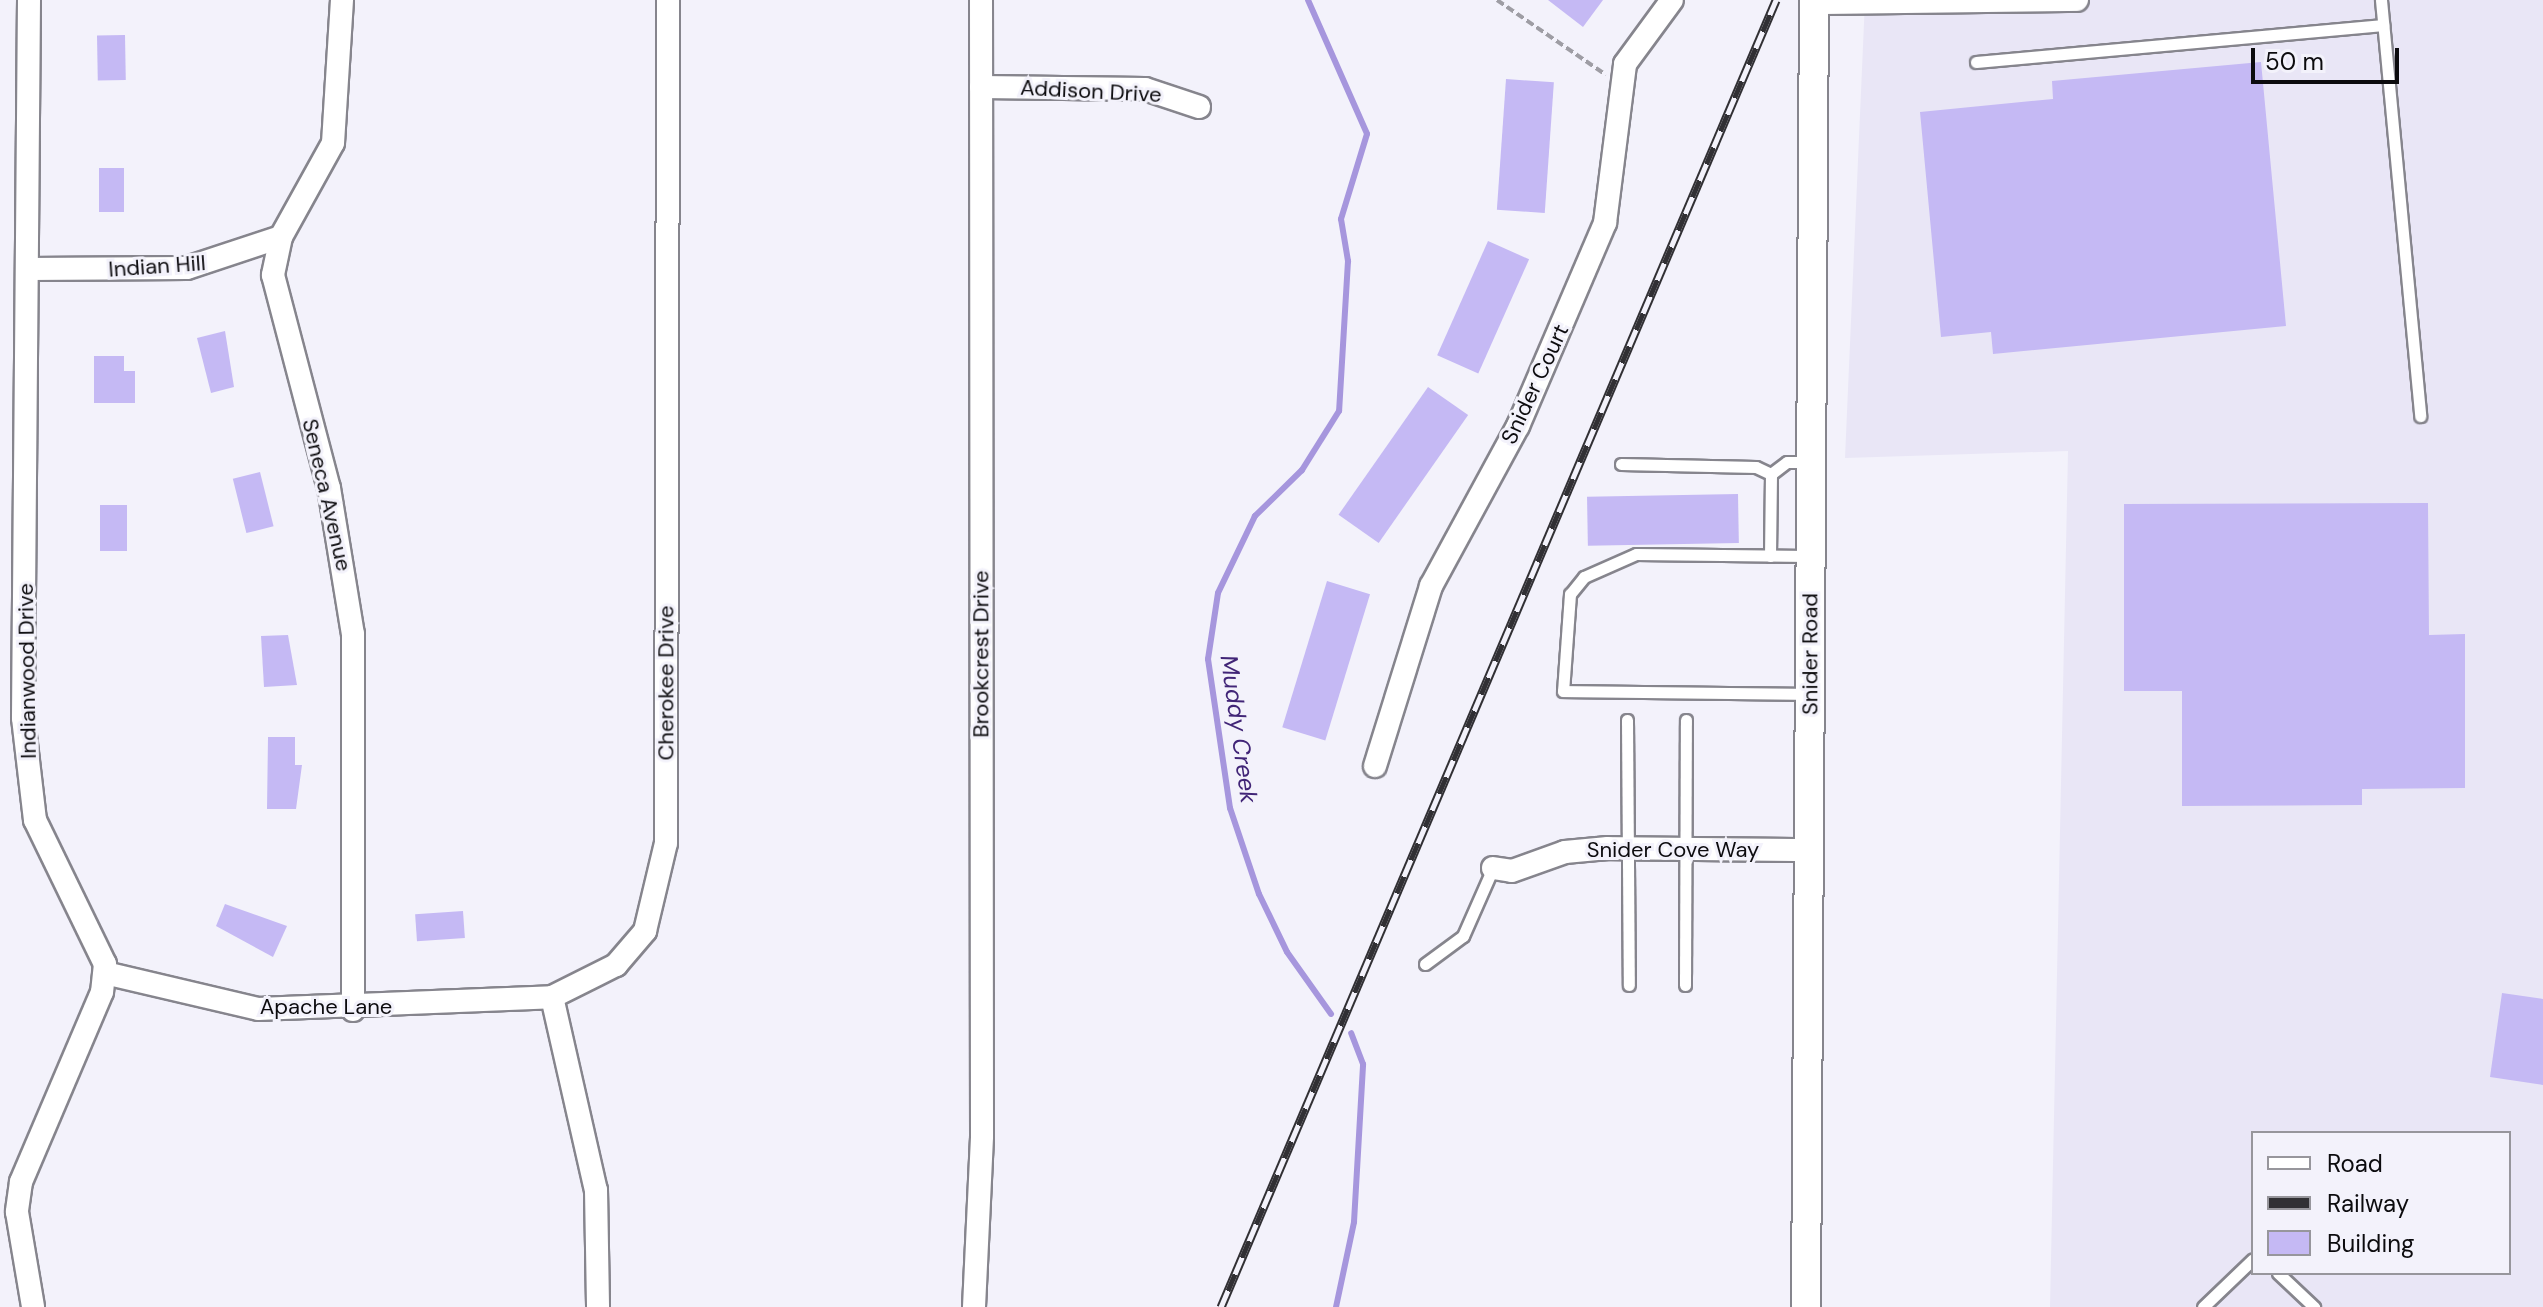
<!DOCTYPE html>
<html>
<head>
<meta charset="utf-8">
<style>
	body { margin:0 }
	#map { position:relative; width:2543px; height:1307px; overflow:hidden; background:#f3f2fb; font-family:"DM Sans",sans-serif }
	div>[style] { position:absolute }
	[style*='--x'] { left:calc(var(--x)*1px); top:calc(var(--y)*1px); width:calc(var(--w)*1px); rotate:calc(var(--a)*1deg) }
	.built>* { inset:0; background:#e9e6f6 }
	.stream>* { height:6px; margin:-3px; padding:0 3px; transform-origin:3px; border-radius:3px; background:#a696dd }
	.building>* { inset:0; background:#c5b9f4; transform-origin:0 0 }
	.path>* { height:4px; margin-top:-2px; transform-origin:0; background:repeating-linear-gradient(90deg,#9e9da4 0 8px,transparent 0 12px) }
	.roads { filter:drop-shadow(2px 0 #86858d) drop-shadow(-2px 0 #86858d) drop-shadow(0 2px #86858d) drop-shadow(0 -2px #86858d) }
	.service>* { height:11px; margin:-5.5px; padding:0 5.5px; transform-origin:5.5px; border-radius:5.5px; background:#fff }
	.minor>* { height:22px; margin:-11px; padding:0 11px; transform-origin:11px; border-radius:11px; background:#fff }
	.tertiary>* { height:28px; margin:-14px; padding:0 14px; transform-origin:14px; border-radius:14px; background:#fff }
	.rail>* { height:9px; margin-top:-4.5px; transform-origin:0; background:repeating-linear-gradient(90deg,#f3f2fb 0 18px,#313034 0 36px); box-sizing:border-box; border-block:2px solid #313034 }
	span { translate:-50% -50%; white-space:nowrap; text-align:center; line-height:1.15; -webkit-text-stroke:6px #f3f2fb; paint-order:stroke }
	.street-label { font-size:22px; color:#0c0b0e }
	.water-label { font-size:24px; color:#412577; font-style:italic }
	.legend { position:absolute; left:2251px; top:1131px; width:260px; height:144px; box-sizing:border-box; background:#f3f2fb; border:2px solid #97969c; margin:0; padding:10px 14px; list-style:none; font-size:24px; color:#0c0b0e }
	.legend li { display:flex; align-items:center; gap:16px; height:40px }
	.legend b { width:40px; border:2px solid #97969c }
	.scale { position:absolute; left:2251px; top:48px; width:148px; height:36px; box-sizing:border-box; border:4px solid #0c0b0e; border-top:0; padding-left:10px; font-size:24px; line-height:28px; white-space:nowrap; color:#0c0b0e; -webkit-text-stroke:6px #f3f2fb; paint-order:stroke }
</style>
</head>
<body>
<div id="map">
	<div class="built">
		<div style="clip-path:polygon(evenodd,1865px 0,2543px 0,2543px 1307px,2050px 1307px,2068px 451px,1845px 458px,1865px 0,2253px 1133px,2509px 1133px,2509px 1273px,2253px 1273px,2253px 1133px)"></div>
	</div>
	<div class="stream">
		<div style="--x:1308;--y:0;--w:146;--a:66.2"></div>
		<div style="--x:1367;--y:134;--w:89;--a:107"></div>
		<div style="--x:1341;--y:219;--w:43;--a:80.5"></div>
		<div style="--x:1348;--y:261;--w:150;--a:93.4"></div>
		<div style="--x:1339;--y:411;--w:70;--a:122.1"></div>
		<div style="--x:1302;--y:470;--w:66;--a:135.6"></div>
		<div style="--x:1255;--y:516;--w:85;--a:115.7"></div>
		<div style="--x:1218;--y:593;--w:67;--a:98.6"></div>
		<div style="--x:1208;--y:659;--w:151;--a:81.6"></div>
		<div style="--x:1230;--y:808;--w:91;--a:71.4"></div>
		<div style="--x:1259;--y:894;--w:64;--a:64.2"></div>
		<div style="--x:1287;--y:952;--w:76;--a:54.6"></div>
		<div style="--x:1336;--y:1307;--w:87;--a:-78"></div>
		<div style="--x:1354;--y:1222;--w:158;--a:-86.7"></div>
		<div style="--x:1363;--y:1064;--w:33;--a:-111"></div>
	</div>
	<div class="building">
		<div style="clip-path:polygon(1548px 0,1603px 0,1583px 27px)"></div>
		<div style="left:125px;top:35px;width:45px;height:28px;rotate:89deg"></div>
		<div style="clip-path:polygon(2261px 62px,2286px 326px,1993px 354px,1991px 332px,1941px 337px,1920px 112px,2053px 99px,2052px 81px)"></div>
		<div style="left:1506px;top:79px;width:48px;height:131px;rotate:4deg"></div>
		<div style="left:99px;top:168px;width:25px;height:44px"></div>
		<div style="left:1488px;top:241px;width:45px;height:125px;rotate:24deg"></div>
		<div style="clip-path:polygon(225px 331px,234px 387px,211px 393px,197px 338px)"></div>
		<div style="clip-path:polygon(94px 356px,124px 356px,124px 371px,135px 371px,135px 403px,94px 403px)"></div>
		<div style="left:1428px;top:387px;width:49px;height:156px;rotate:35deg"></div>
		<div style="left:260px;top:472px;width:56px;height:28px;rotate:76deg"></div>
		<div style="left:1738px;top:494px;width:49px;height:151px;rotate:89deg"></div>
		<div style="clip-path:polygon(2428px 503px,2429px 635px,2465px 634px,2465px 788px,2362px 789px,2362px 805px,2182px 806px,2182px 691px,2124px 691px,2124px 504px)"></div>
		<div style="left:100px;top:505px;width:27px;height:46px"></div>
		<div style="left:1327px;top:581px;width:45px;height:153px;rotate:17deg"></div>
		<div style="clip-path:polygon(288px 635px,297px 685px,264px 687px,261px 636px)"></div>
		<div style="clip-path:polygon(268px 737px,295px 737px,295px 765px,302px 765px,296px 809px,267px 809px)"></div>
		<div style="clip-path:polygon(225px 904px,287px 926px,273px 957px,216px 926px)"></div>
		<div style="left:463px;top:911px;width:27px;height:48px;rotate:86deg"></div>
		<div style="clip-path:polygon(2502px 993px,2543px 999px,2543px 1085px,2490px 1077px)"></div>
	</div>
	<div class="path">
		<div style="--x:1497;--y:0;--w:132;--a:34.5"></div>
	</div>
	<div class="roads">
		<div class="service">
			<div style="--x:2381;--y:0;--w:418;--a:84.6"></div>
			<div style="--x:1976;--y:62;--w:409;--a:-5.2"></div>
			<div style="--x:1621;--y:464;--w:135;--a:1.3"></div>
			<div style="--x:1756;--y:467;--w:17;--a:25"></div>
			<div style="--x:1770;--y:556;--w:82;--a:-89.3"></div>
			<div style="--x:1771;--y:474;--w:20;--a:-37"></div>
			<div style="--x:1787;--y:462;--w:24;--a:0"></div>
			<div style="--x:1808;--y:556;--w:172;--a:-179.3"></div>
			<div style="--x:1636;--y:554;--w:57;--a:156.1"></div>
			<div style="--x:1584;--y:577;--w:22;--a:129"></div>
			<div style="--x:1570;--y:594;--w:97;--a:94.1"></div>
			<div style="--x:1563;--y:691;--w:246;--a:0.7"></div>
			<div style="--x:1627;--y:720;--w:265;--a:89.6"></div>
			<div style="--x:1425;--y:964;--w:47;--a:-36.4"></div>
			<div style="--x:1463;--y:936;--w:74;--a:-66.2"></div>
			<div style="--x:1685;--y:985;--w:265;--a:-89.8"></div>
			<div style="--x:2278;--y:1273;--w:50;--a:43.4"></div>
			<div style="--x:2203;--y:1307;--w:69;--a:-43.8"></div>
		</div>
		<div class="minor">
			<div style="--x:29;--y:0;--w:718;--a:90.48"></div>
			<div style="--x:23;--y:718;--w:103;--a:83.3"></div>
			<div style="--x:35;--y:820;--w:160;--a:64.1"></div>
			<div style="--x:105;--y:964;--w:28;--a:96"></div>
			<div style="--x:102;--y:992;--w:207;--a:113.1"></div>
			<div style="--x:21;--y:1182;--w:30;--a:98"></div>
			<div style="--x:17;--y:1212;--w:96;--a:80.4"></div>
			<div style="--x:342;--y:0;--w:143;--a:93.6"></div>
			<div style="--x:333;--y:143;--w:107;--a:119"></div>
			<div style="--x:281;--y:237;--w:39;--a:102"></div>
			<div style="--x:273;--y:275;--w:220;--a:75.3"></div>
			<div style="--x:329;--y:488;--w:148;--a:80.7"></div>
			<div style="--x:353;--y:634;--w:376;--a:90"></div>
			<div style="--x:1814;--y:3;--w:263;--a:-0.7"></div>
			<div style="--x:981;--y:87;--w:164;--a:0.7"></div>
			<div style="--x:1145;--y:89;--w:57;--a:18.4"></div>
			<div style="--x:28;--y:269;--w:159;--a:-0.4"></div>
			<div style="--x:187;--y:268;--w:99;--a:-18.3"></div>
			<div style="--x:1375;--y:766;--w:189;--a:-72.7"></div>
			<div style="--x:1431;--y:586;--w:182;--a:-61.5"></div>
			<div style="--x:1518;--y:426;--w:221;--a:-66.8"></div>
			<div style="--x:1605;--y:223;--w:160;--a:-82.8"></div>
			<div style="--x:1625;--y:64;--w:79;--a:-53.7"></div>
			<div style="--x:1493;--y:868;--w:19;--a:9"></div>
			<div style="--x:1512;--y:871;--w:56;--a:-19.7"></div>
			<div style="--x:1565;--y:852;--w:43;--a:-5.3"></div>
			<div style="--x:1608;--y:848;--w:201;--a:0.6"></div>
			<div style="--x:105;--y:973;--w:157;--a:13.2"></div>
			<div style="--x:258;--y:1009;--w:294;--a:-2.3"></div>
			<div style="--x:552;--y:997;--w:72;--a:-26.6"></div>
			<div style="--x:616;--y:965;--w:45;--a:-49.5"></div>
			<div style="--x:645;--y:931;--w:90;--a:-76.6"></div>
			<div style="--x:666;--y:843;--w:843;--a:-89.86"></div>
			<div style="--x:552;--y:997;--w:198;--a:77.2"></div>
			<div style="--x:596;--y:1190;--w:117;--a:89"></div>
			<div style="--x:974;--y:1307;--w:171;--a:-87.3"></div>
			<div style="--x:982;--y:1136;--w:1136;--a:-90.05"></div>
		</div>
		<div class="tertiary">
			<div style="--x:1806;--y:1307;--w:1307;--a:-89.65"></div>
		</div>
	</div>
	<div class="rail">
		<div style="--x:1221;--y:1307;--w:1420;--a:-66.99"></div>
	</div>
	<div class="street-label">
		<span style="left:1091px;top:91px;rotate:3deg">Addison Drive</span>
		<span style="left:157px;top:266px;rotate:-4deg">Indian Hill</span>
		<span style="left:1535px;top:384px;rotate:-65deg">Snider Court</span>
		<span style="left:327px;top:495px;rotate:77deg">Seneca Avenue</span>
		<span style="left:981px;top:654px;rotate:-90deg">Brookcrest Drive</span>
		<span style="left:1810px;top:654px;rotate:-90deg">Snider Road</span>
		<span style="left:27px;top:671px;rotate:-91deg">Indianwood Drive</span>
		<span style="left:666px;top:683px;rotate:-90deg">Cherokee Drive</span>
		<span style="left:1673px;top:850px">Snider Cove Way</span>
		<span style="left:326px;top:1007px">Apache Lane</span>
	</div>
	<div class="water-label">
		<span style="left:1239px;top:729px;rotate:82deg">Muddy Creek</span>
	</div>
	<ul class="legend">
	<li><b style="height:10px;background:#fff"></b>Road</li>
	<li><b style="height:10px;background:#313034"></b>Railway</li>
	<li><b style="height:22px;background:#c5b9f4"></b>Building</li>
	</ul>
	<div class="scale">50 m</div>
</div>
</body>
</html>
